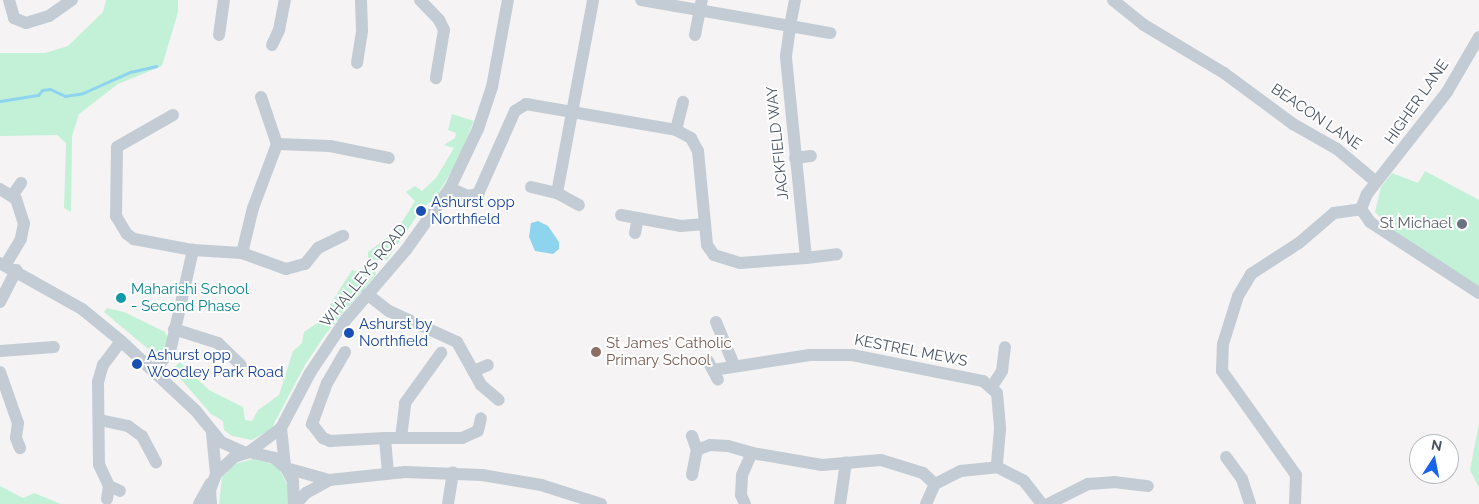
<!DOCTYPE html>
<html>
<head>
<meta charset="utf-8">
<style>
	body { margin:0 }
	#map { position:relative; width:1479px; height:504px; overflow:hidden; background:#f5f3f3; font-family:Raleway,sans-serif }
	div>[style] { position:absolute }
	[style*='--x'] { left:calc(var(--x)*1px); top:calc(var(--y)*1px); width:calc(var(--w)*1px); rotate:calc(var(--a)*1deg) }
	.green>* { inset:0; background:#c2f1d8 }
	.water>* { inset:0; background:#8ed4ef }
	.stream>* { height:3px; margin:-1.5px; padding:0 1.5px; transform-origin:1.5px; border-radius:1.5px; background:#8ed4ef }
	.minor>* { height:12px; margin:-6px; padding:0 6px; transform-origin:6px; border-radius:6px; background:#c3ccd4 }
	.dots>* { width:14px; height:14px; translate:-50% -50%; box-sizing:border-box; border:2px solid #fff; border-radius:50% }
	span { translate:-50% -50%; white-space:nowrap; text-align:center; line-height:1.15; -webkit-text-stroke:4px #fff; paint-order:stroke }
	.street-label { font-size:15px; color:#495461 }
	.transit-label { font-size:15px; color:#164399 }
	.left { translate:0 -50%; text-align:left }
	.worship-label { font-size:15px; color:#5b616d }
	.right { translate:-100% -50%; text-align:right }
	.culture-label { font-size:15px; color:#0d838f }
	.education-label { font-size:15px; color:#785e54 }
	.north { position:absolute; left:1409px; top:434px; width:50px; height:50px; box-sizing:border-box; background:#fff; border:1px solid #b6bbc0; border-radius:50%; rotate:11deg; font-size:14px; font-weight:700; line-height:20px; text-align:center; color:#495461 }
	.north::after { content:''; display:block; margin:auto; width:18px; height:22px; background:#1763ea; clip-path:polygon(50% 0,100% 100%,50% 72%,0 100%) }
</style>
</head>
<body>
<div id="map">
	<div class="green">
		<div style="clip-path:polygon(106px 0,178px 0,178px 12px,162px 66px,118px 84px,79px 114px,72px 136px,71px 212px,64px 208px,66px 143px,57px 135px,0 136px,0 53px,45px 53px,68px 46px,103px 12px)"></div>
		<div style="clip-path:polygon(452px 114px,474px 121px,458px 160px,435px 199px,423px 207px,387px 260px,375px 260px,373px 265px,376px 274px,325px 335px,305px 365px,271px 429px,252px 440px,232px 436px,224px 430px,223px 421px,211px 414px,172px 369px,180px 362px,209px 390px,243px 407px,245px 420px,252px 421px,258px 410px,279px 395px,293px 351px,302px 343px,304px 332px,319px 322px,352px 270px,358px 272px,368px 263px,368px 252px,397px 230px,415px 201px,406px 192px,415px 186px,422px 191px,436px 178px,454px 148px,444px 145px,455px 138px,456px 133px,448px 130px)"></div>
		<div style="clip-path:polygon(1425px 171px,1479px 200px,1479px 288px,1394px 231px,1375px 212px,1381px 187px,1392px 173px,1418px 183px)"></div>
		<div style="clip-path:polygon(107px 308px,124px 312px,165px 332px,169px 340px,165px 350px,155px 353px,147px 348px,104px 312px)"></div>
		<div style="clip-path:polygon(1479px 423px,1479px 488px,1470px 470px)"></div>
		<div style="clip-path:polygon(253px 459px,272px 464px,279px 469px,288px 486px,288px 504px,219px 504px,222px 477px,235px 464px)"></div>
		<div style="clip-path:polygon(0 486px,23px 498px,34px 493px,61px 504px,0 504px)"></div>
	</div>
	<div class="water">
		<div style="clip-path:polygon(538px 221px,548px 226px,559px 242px,559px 249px,553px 254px,535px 251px,529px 237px,531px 223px)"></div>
	</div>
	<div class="stream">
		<div style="--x:0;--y:101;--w:38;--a:-9"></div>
		<div style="--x:38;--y:95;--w:6;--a:-51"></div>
		<div style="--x:42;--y:90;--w:8;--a:-7"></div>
		<div style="--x:50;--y:89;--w:17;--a:25"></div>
		<div style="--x:65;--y:96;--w:18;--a:-9"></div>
		<div style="--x:83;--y:93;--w:51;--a:-24.1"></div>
		<div style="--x:130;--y:72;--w:27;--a:-13"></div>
	</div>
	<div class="minor">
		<div style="--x:9;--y:0;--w:19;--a:74"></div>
		<div style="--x:14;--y:18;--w:13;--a:23"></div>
		<div style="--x:26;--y:23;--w:24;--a:-17"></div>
		<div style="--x:49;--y:16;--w:28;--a:-35"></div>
		<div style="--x:420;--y:0;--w:28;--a:46"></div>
		<div style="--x:439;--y:20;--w:11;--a:63"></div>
		<div style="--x:444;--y:30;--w:49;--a:99.5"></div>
		<div style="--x:795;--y:0;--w:26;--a:101"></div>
		<div style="--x:790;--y:26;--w:41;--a:9.9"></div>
		<div style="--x:1113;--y:0;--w:40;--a:39"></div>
		<div style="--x:1144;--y:25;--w:93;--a:31"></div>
		<div style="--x:1224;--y:73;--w:86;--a:36.5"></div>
		<div style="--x:1293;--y:124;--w:51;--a:29.6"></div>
		<div style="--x:1337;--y:149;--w:51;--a:40.2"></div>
		<div style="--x:219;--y:35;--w:35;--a:-82"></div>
		<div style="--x:695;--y:35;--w:36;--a:-79"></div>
		<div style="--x:1479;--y:37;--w:64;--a:120.2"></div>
		<div style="--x:1447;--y:92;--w:130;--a:128.1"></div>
		<div style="--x:1367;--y:194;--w:16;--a:112"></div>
		<div style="--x:1361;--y:209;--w:16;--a:55"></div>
		<div style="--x:1370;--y:222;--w:130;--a:33.1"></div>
		<div style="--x:272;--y:45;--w:17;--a:-65"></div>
		<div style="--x:279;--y:30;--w:31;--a:-79"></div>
		<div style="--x:357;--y:63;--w:33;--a:-81"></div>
		<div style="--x:362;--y:30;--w:30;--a:-92"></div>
		<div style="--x:261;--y:97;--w:50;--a:71.2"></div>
		<div style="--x:173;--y:115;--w:64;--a:150.3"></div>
		<div style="--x:117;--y:147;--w:69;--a:90.8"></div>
		<div style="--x:116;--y:216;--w:21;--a:59"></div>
		<div style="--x:127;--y:234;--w:9;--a:36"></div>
		<div style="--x:134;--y:239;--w:60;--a:10.6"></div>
		<div style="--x:193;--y:250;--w:49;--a:3.5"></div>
		<div style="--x:242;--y:253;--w:47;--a:20"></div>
		<div style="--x:286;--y:269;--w:20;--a:-15"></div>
		<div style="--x:305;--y:264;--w:21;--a:-51"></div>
		<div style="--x:318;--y:248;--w:28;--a:-26"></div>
		<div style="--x:676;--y:130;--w:29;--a:-76"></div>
		<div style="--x:795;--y:158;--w:16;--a:-7"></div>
		<div style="--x:531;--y:187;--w:27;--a:13"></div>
		<div style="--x:557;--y:193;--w:25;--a:29"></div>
		<div style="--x:450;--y:188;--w:19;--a:25"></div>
		<div style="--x:467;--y:196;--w:11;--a:-10"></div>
		<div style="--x:478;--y:194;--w:91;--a:-66"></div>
		<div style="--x:515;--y:111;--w:13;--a:-32"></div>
		<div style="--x:526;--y:104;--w:152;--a:9.8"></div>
		<div style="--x:676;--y:130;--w:17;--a:28"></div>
		<div style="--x:691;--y:138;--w:15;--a:62"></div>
		<div style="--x:698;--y:151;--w:94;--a:84.5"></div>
		<div style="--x:707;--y:245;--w:12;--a:55"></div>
		<div style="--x:714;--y:255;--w:27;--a:17"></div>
		<div style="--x:740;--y:263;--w:66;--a:-4.3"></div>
		<div style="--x:806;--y:258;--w:203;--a:-95.7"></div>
		<div style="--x:786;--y:56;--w:30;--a:-82"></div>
		<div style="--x:790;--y:26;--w:151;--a:-170.1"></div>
		<div style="--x:0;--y:189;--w:19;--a:32"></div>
		<div style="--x:16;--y:199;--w:25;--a:72"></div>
		<div style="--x:24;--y:223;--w:16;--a:101"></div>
		<div style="--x:21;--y:239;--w:31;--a:121"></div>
		<div style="--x:557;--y:193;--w:196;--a:-79.4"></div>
		<div style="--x:12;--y:196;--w:16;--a:-55"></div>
		<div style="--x:621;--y:215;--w:61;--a:10.4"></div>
		<div style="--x:681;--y:226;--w:24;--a:-5"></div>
		<div style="--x:635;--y:233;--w:15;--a:-79"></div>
		<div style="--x:242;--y:253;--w:46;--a:-76.3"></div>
		<div style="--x:253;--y:208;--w:68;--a:-69.4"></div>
		<div style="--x:277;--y:144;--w:53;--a:2.2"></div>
		<div style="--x:330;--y:146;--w:60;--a:11.5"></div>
		<div style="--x:806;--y:258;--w:31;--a:-7"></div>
		<div style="--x:0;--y:263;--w:94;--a:29.3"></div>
		<div style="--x:82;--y:309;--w:50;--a:39.4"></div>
		<div style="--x:121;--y:341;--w:103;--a:43"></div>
		<div style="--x:196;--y:411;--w:40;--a:51"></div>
		<div style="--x:221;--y:442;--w:27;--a:24"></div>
		<div style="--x:367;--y:294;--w:28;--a:38"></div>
		<div style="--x:389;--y:311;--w:75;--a:24.5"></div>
		<div style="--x:457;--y:342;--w:49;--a:60.8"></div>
		<div style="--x:481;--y:385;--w:23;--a:40"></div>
		<div style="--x:0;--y:302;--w:36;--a:-63"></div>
		<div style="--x:716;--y:322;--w:47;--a:67.3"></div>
		<div style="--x:174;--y:329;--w:46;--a:17.7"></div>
		<div style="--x:218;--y:343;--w:32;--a:44"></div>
		<div style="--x:0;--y:351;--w:54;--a:-4.2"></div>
		<div style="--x:345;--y:352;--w:36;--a:120"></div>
		<div style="--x:327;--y:383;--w:44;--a:110.1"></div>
		<div style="--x:312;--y:424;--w:18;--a:52"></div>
		<div style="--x:323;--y:438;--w:8;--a:23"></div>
		<div style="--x:330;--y:441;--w:55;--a:-3.1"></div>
		<div style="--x:708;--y:361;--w:21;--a:62"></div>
		<div style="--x:713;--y:370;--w:98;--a:-8.8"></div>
		<div style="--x:810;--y:355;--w:42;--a:0"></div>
		<div style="--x:852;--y:355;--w:134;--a:11.2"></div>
		<div style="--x:983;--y:381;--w:18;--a:41"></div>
		<div style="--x:997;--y:393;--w:36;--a:85"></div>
		<div style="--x:1000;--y:429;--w:38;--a:95"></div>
		<div style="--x:153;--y:371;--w:25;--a:-48"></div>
		<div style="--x:170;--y:352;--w:105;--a:-77.3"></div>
		<div style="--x:474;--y:371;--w:15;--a:-23"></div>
		<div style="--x:0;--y:372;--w:54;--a:70.6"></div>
		<div style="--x:18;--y:423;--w:15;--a:98"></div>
		<div style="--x:16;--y:438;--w:11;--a:68"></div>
		<div style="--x:991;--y:388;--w:20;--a:-57"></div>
		<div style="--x:1002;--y:371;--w:24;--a:-83"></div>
		<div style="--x:100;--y:420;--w:29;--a:12"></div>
		<div style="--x:128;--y:426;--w:17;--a:36"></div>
		<div style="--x:142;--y:436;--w:30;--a:62"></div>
		<div style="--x:281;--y:428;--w:38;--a:84"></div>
		<div style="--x:212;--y:433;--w:41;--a:84.4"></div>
		<div style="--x:401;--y:438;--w:35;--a:-83"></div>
		<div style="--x:405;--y:403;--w:62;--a:-54.2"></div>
		<div style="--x:697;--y:450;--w:14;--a:-21"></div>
		<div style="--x:710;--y:445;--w:18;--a:3"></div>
		<div style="--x:728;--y:446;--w:25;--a:16"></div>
		<div style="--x:752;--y:453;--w:71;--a:9.7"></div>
		<div style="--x:822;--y:465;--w:59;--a:-4.8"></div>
		<div style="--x:881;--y:460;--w:44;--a:17.2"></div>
		<div style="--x:923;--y:473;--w:16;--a:43"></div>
		<div style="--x:249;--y:452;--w:40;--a:-37"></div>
		<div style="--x:281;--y:428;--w:62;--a:-62.2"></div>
		<div style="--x:310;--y:373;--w:61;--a:-56.3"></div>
		<div style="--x:344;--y:322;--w:95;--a:-49.3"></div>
		<div style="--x:406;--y:250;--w:76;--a:-54.6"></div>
		<div style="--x:450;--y:188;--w:65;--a:-64.6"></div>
		<div style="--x:478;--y:129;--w:44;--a:-71.6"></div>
		<div style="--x:492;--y:87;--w:88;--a:-79.6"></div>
		<div style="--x:1226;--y:457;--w:27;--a:54"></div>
		<div style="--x:1242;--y:479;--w:26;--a:72"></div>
		<div style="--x:286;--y:468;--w:45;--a:15.6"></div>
		<div style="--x:329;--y:480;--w:76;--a:-6"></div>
		<div style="--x:405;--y:472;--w:77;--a:2.2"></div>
		<div style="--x:482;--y:475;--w:60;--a:9.6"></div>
		<div style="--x:541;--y:485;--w:63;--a:17.6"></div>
		<div style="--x:388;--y:473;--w:35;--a:-95"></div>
		<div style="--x:385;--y:438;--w:77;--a:0"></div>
		<div style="--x:462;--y:438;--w:17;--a:-24"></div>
		<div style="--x:478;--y:431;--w:13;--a:-77"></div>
		<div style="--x:692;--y:475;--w:25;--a:-79"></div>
		<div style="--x:697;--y:450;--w:15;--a:-110"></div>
		<div style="--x:109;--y:486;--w:23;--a:-115"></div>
		<div style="--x:99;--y:465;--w:83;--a:-90.7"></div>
		<div style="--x:98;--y:382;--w:18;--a:-74"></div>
		<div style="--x:103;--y:365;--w:30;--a:-53"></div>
		<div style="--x:107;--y:499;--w:13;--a:-81"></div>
		<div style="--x:109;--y:486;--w:12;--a:24"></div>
		<div style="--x:199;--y:504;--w:23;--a:-61"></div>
		<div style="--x:211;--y:504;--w:14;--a:-94"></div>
		<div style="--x:210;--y:490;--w:17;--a:-69"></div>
		<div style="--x:216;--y:474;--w:25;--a:-43"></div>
		<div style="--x:234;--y:457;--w:16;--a:-18"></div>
		<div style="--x:249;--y:452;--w:26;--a:13"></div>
		<div style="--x:274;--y:458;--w:16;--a:40"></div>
		<div style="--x:286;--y:468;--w:15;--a:62"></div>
		<div style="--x:293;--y:481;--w:23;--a:88"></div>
		<div style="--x:296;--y:504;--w:15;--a:-48"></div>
		<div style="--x:306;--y:493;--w:26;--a:-29"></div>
		<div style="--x:448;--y:504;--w:32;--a:-81"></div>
		<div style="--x:745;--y:504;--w:10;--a:-114"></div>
		<div style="--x:741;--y:495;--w:20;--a:-87"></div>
		<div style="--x:742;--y:475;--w:24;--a:-66"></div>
		<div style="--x:840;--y:504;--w:42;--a:-81.9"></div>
		<div style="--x:926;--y:504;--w:22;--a:-66"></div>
		<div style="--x:935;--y:484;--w:29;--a:-27"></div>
		<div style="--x:961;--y:471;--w:36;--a:-6"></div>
		<div style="--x:997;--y:467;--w:30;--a:27"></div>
		<div style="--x:1024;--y:481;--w:29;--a:52"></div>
		<div style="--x:1048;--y:504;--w:45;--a:-26.6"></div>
		<div style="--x:1088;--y:484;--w:26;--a:-4"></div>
		<div style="--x:1114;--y:482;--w:34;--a:7"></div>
		<div style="--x:1295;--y:504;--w:29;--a:-88"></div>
		<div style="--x:1296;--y:475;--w:128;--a:-125.4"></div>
		<div style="--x:1222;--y:371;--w:27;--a:-88"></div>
		<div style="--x:1223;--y:344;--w:50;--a:-72.6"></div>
		<div style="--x:1238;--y:296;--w:26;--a:-59"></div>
		<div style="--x:1251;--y:274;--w:57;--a:-32.9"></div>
		<div style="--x:1299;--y:243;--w:46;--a:-40.6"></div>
		<div style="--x:1334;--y:213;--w:27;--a:-8"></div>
	</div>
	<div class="dots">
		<div style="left:421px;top:211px;background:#1a4fb4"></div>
		<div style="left:1462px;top:224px;background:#6b7280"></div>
		<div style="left:121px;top:298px;background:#0f9aa8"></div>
		<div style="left:349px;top:333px;background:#1a4fb4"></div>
		<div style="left:596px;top:352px;background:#8d6e63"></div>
		<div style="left:137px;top:364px;background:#1a4fb4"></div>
	</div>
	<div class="street-label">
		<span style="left:1417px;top:102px;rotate:-55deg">HIGHER LANE</span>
		<span style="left:1316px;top:117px;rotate:34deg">BEACON LANE</span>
		<span style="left:778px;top:143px;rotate:-96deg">JACKFIELD WAY</span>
		<span style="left:364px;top:276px;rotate:-51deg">WHALLEYS ROAD</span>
		<span style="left:911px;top:351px;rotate:11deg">KESTREL MEWS</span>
	</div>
	<div class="transit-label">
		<span class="left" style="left:431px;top:211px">Ashurst opp<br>Northfield</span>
		<span class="left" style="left:359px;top:333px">Ashurst by<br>Northfield</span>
		<span class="left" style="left:147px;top:364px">Ashurst opp<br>Woodley Park Road</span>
	</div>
	<div class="worship-label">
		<span class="right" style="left:1452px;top:224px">St Michael</span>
	</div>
	<div class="culture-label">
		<span class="left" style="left:131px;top:298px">Maharishi School<br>- Second Phase</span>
	</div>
	<div class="education-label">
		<span class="left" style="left:606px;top:352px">St James' Catholic<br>Primary School</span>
	</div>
	<div class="north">N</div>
</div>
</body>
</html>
